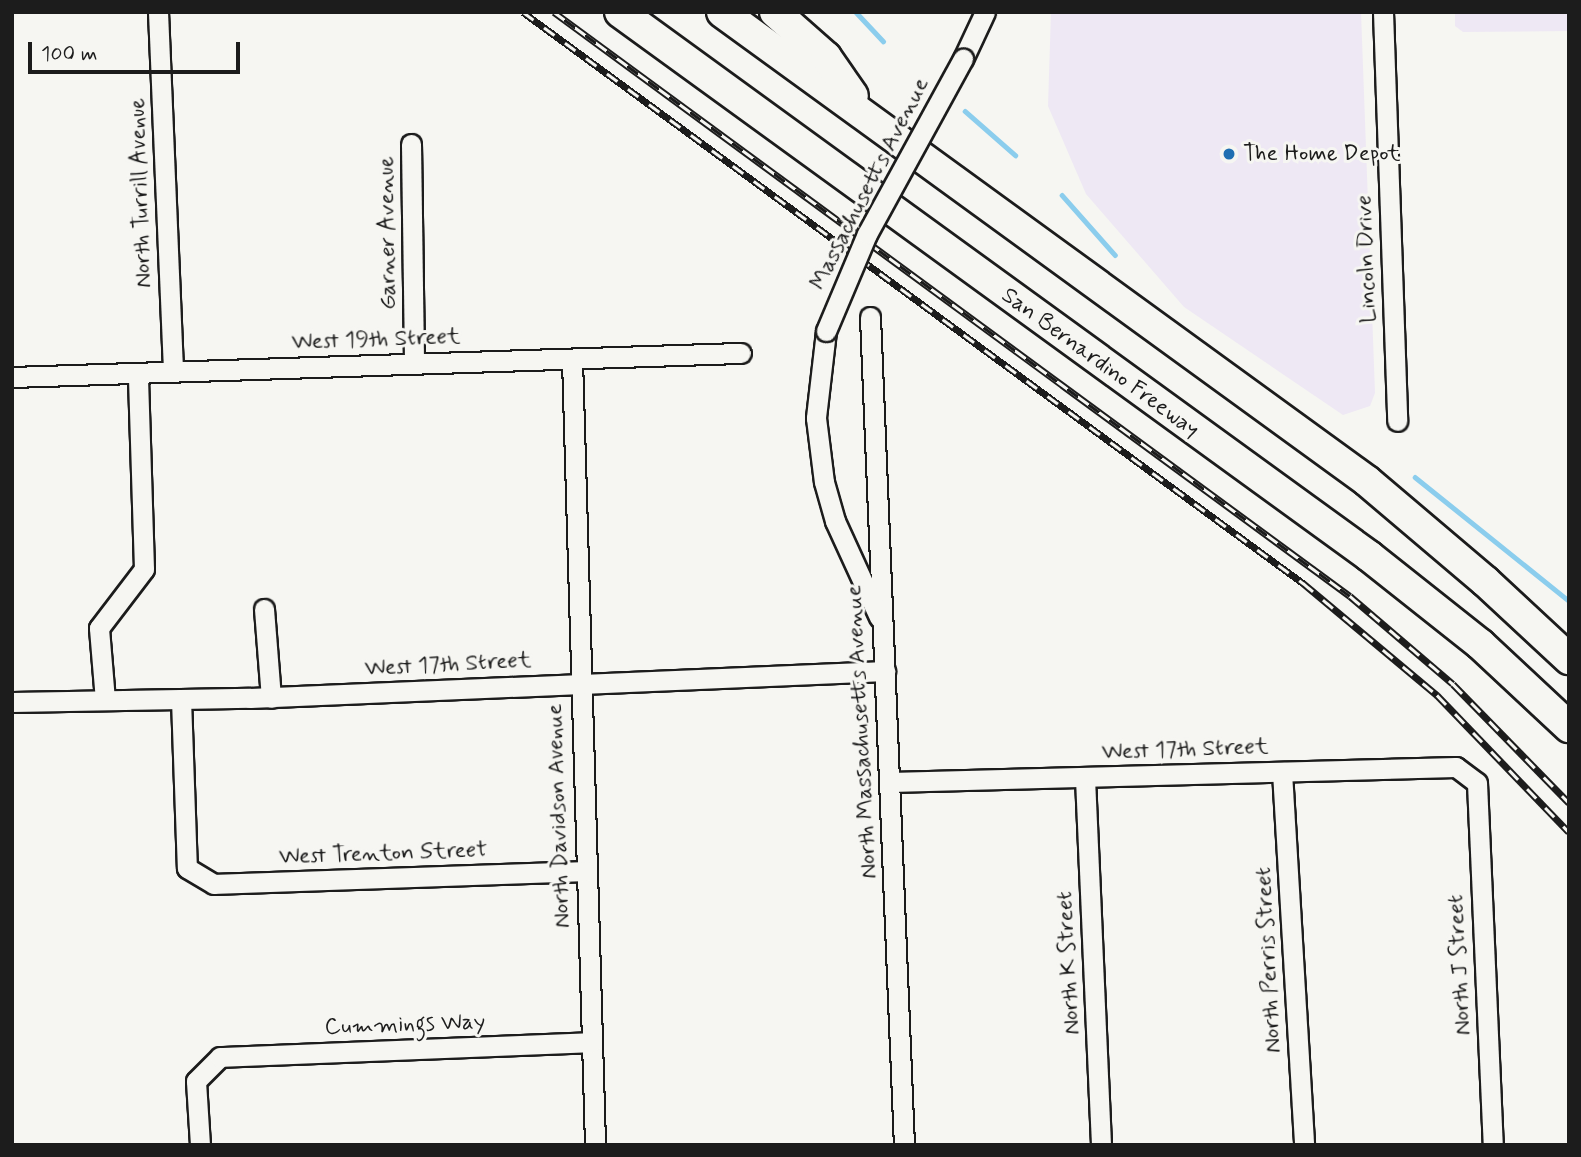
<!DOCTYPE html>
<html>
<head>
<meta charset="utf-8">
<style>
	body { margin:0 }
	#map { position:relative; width:1581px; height:1157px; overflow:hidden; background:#f6f6f2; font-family:Mynerve,sans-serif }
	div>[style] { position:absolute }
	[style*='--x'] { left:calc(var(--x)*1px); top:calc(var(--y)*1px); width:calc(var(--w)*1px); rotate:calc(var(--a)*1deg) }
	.built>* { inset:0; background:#eee8f4 }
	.stream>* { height:4.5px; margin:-2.25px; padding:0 2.25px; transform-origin:2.25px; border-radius:2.25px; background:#8bcded }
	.roads { filter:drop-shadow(2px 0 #1c1c1c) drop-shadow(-2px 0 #1c1c1c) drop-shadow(0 2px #1c1c1c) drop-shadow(0 -2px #1c1c1c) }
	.minor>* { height:19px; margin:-9.5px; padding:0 9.5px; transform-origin:9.5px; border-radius:9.5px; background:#f6f6f2 }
	.highway>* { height:30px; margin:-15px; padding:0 15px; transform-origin:15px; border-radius:15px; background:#f6f6f2 }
	.rail>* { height:7px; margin-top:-3.5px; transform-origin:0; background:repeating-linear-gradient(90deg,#f6f6f2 0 13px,#1c1c1c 0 26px); box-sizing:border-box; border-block:2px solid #1c1c1c }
	.bridges { filter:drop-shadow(2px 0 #1c1c1c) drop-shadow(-2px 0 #1c1c1c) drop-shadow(0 2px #1c1c1c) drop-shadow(0 -2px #1c1c1c) }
	.minor-bridge>* { height:19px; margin:-9.5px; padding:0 9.5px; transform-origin:9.5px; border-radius:9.5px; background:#f6f6f2 }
	.dots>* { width:19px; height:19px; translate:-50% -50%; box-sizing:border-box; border:4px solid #f6f6f2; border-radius:50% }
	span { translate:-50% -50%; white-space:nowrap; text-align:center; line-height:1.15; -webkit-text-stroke:6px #f6f6f2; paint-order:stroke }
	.poi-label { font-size:23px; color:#1c1c1c }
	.left { translate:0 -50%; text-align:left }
	.street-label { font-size:23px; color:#1c1c1c }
	.frame { position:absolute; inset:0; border:14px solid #1c1c1c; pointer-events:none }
	.scale { position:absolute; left:28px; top:42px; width:212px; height:32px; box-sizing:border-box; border:4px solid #1c1c1c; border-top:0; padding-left:9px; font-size:21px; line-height:24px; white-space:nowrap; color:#1c1c1c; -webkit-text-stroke:5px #f6f6f2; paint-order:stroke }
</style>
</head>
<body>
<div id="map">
	<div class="built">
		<div style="clip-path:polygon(1051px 12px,1361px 12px,1375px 393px,1370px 406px,1343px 415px,1184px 307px,1086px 194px,1048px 106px)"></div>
		<div style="clip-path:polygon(1455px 12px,1569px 12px,1569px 31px,1463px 32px,1455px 26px)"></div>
	</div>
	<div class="stream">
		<div style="--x:856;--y:12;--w:40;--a:47"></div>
		<div style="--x:965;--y:111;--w:67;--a:41.3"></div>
		<div style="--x:1062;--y:195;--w:80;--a:48.5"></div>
		<div style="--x:1415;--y:477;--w:198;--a:38.8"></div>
	</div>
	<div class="roads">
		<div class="minor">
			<div style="--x:158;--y:12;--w:359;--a:87.6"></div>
			<div style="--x:1383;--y:12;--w:409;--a:88"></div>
			<div style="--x:963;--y:59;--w:52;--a:-64.9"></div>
			<div style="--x:411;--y:144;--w:220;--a:89.2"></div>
			<div style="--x:870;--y:317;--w:829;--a:87.65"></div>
			<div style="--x:826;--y:331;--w:88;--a:96.6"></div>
			<div style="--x:816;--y:418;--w:64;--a:82.9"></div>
			<div style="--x:824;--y:482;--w:41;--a:74.2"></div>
			<div style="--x:835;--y:521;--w:106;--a:65.4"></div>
			<div style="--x:572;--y:359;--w:786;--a:88.32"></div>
			<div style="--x:12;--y:377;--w:729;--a:-1.89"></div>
			<div style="--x:264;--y:609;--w:89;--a:85.5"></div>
			<div style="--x:181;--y:699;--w:169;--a:88"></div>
			<div style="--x:187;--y:868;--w:31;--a:31"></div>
			<div style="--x:214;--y:884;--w:371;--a:-2"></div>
			<div style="--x:105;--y:700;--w:72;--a:-94.8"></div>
			<div style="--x:99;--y:628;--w:74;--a:-52.7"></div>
			<div style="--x:144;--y:569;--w:196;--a:-91.8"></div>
			<div style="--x:12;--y:702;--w:238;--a:-1"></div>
			<div style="--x:250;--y:698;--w:636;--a:-2.43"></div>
			<div style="--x:1282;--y:772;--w:374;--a:86.6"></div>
			<div style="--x:1085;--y:778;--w:367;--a:87.5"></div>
			<div style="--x:890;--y:782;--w:566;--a:-1.52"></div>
			<div style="--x:1456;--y:767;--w:26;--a:37"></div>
			<div style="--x:1477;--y:783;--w:362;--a:87.5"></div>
			<div style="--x:200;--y:1145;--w:64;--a:-93.6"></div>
			<div style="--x:196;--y:1081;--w:34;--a:-45"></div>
			<div style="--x:220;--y:1057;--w:372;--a:-2.3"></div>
		</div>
		<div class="highway">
			<div style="--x:620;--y:12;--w:926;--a:35.99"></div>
			<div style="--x:1369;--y:556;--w:142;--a:38.4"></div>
			<div style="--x:1480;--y:644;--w:122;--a:43"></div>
			<div style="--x:722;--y:12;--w:797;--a:36.02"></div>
			<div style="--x:1367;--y:481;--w:155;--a:40.3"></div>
			<div style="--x:1485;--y:581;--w:115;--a:42.9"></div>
			<div style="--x:775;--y:12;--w:68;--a:41.4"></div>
			<div style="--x:826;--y:57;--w:47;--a:55.3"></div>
		</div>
	</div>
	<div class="rail">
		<div style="--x:523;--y:12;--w:967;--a:36.21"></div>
		<div style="--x:1303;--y:583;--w:175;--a:39.9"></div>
		<div style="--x:1437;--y:695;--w:190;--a:46.1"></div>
		<div style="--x:554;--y:12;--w:987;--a:36.27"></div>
		<div style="--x:1350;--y:596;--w:135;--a:40.5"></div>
		<div style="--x:1453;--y:684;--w:166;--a:45.7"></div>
	</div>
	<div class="bridges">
		<div class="minor-bridge">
			<div style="--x:826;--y:331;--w:105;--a:-67.1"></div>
			<div style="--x:867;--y:234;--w:200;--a:-61.3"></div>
		</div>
	</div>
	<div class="dots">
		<div style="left:1229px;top:154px;background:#1f6fb2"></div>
	</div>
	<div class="poi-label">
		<span class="left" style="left:1243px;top:154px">The Home Depot</span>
	</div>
	<div class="street-label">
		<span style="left:870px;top:184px;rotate:-63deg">Massachusetts Avenue</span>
		<span style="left:141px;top:193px;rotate:-92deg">North Turrill Avenue</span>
		<span style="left:388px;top:233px;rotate:-91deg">Garner Avenue</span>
		<span style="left:1367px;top:259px;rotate:-92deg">Lincoln Drive</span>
		<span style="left:376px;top:340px;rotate:-2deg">West 19th Street</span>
		<span style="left:1100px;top:363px;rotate:36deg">San Bernardino Freeway</span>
		<span style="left:448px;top:665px;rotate:-3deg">West 17th Street</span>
		<span style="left:862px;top:732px;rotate:-93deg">North Massachusetts Avenue</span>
		<span style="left:1185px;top:750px;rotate:-2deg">West 17th Street</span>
		<span style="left:559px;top:816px;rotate:-92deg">North Davidson Avenue</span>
		<span style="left:383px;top:854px;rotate:-2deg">West Trenton Street</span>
		<span style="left:1269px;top:960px;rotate:-93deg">North Perris Street</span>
		<span style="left:1069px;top:963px;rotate:-93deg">North K Street</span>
		<span style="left:1460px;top:965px;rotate:-93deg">North J Street</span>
		<span style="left:405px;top:1025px;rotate:-2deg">Cummings Way</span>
	</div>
	<div class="frame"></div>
	<div class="scale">100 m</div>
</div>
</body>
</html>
